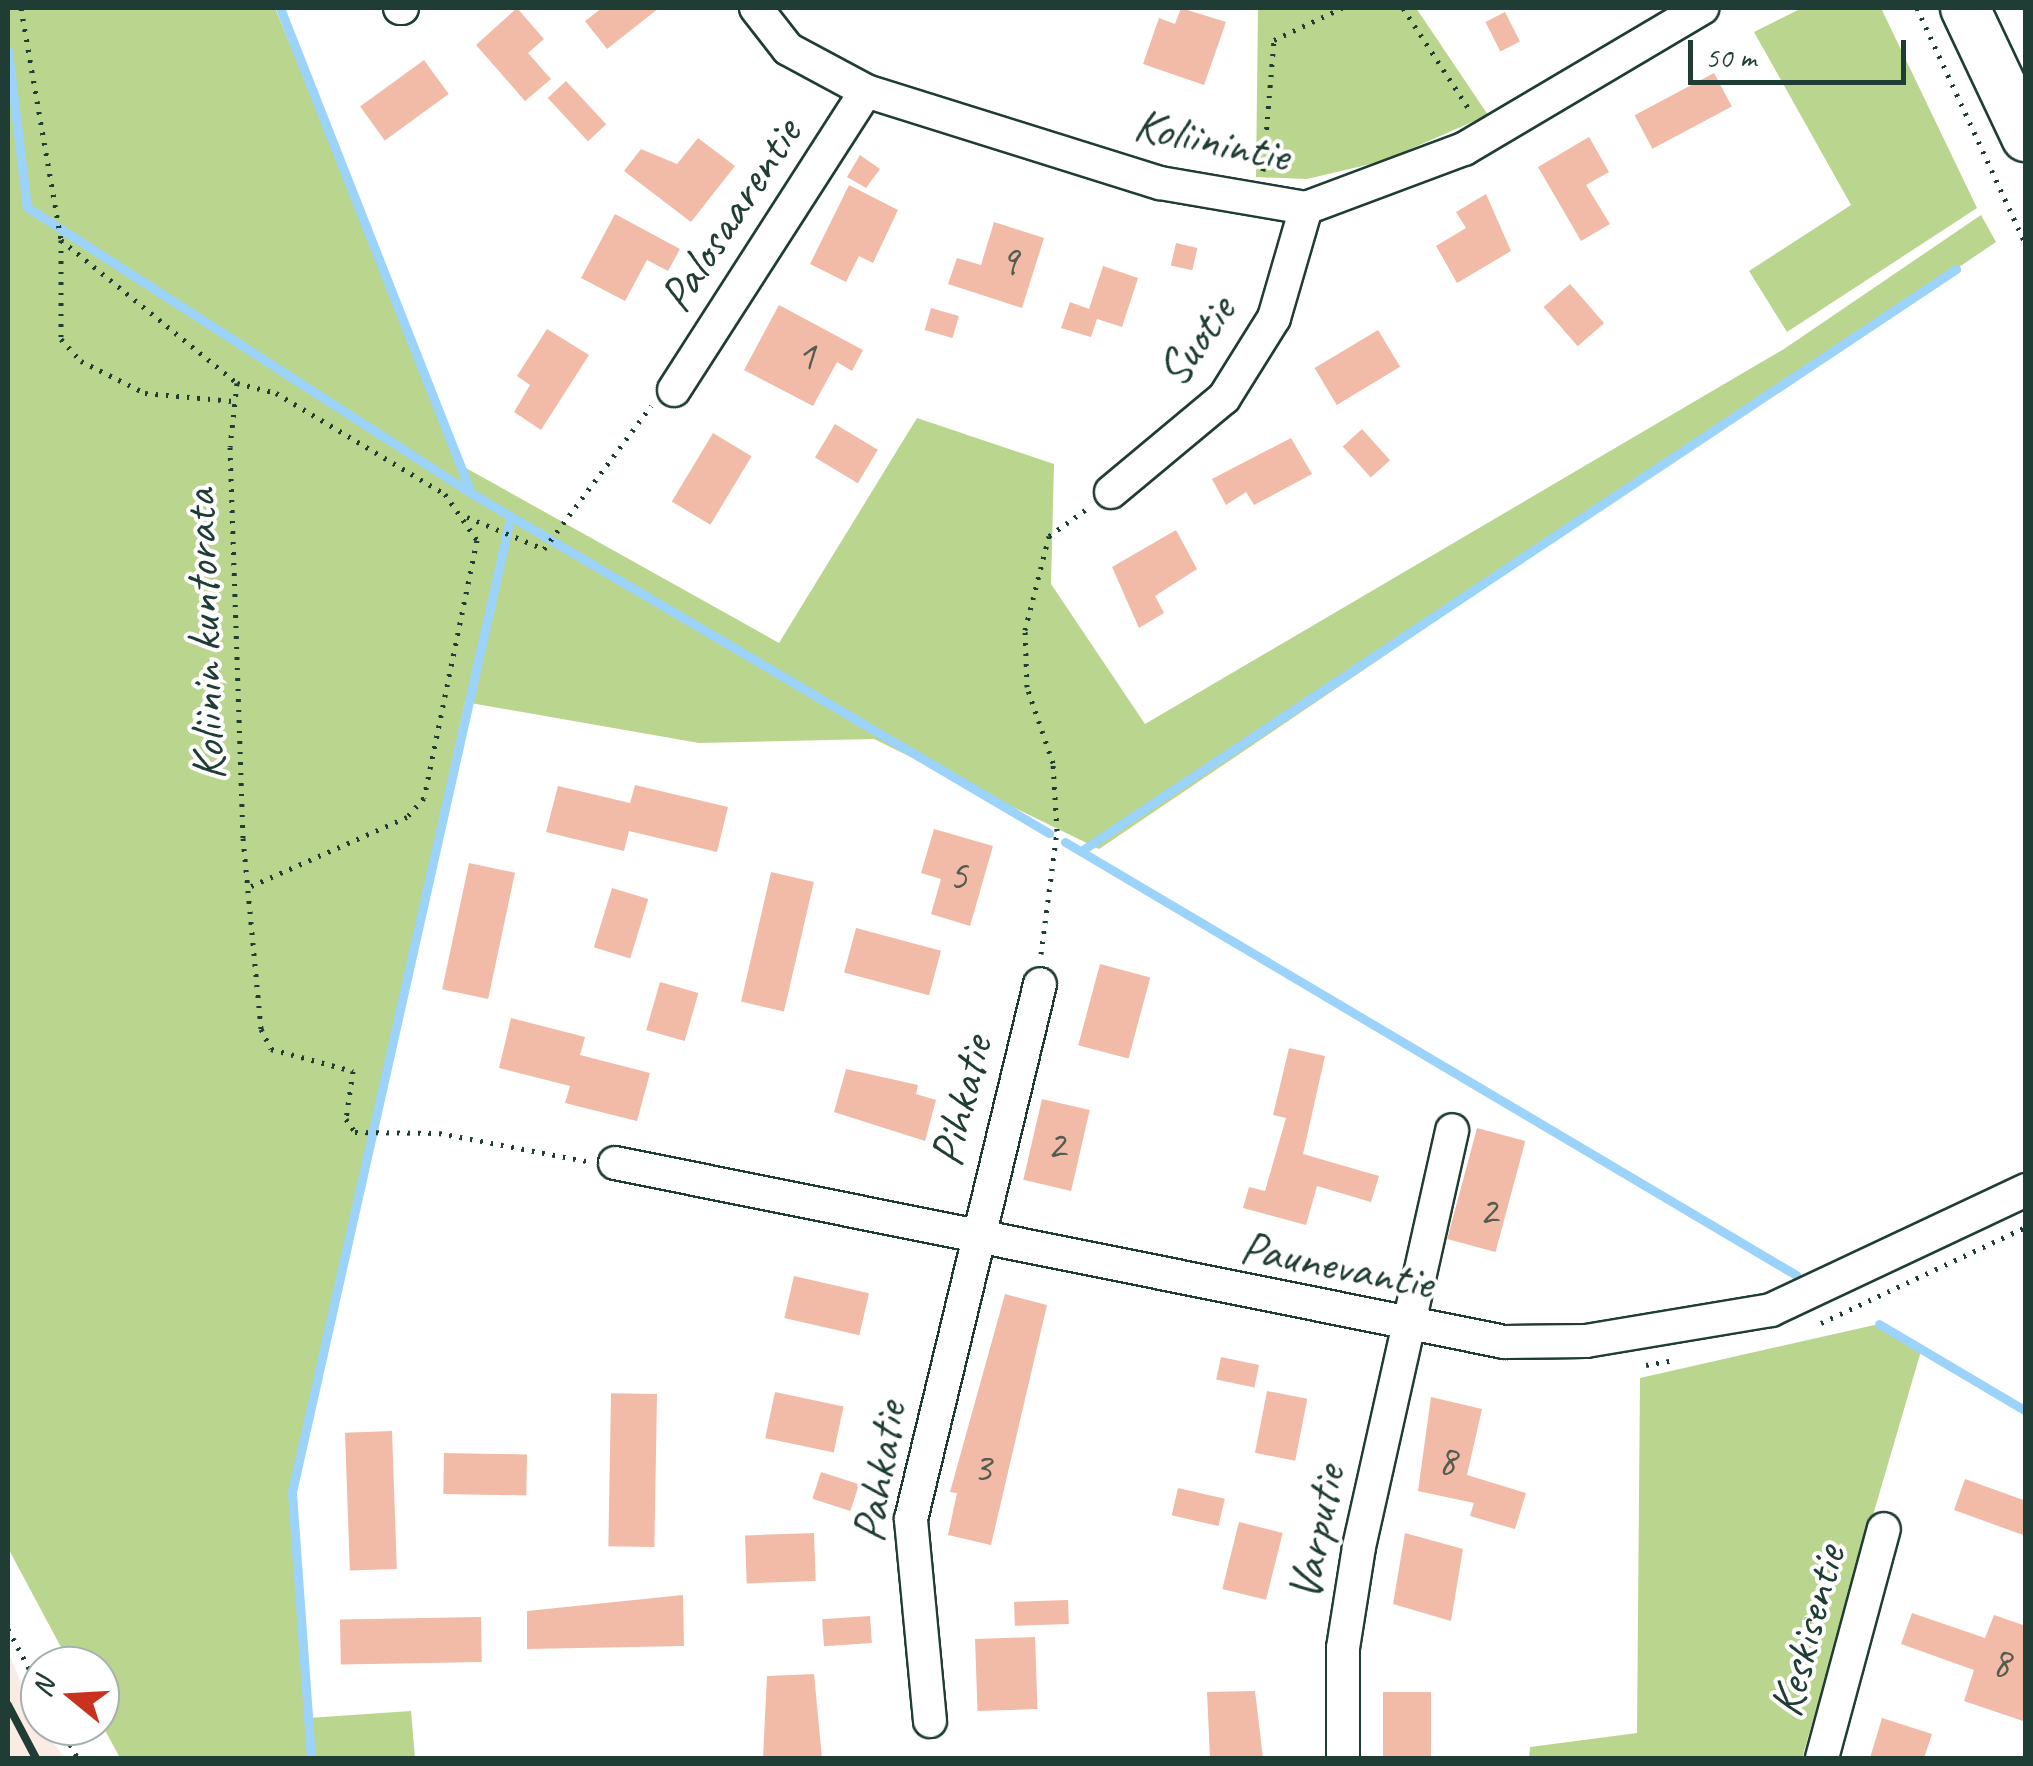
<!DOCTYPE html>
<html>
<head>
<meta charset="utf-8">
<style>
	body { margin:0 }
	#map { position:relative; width:2033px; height:1766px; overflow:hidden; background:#fff; font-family:Caveat,sans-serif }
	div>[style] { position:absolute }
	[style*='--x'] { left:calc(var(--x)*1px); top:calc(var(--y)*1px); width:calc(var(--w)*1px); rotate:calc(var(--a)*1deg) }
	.built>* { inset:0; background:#fbebe5 }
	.green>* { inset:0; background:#bad58d }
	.stream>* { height:9px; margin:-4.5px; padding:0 4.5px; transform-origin:4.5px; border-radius:4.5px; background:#9bd3fb }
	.building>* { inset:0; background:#f2bba7; transform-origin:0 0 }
	.path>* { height:5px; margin-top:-2.5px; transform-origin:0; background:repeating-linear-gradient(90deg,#1f3d34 0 2.5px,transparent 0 10.5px) }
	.roads { filter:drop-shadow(2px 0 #1f3d34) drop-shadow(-2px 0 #1f3d34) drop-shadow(0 2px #1f3d34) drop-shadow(0 -2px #1f3d34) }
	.street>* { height:32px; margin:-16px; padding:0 16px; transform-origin:16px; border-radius:16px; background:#fff }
	.secondary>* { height:48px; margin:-24px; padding:0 24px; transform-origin:24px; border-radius:24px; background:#fff }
	.rail>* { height:8px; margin:-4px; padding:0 4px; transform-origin:4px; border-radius:4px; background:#1f3d34 }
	span { translate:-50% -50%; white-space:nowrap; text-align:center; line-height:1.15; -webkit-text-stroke:8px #fff; paint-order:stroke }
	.number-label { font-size:42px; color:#545c51 }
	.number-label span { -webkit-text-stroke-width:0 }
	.street-label { font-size:48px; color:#1f3d34 }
	.frame { position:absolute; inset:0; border:10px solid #1f3d34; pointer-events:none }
	.north { position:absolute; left:20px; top:1646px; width:100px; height:100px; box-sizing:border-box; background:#fff; border:2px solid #a5b1ae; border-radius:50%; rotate:288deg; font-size:28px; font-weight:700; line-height:40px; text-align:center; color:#1f3d34 }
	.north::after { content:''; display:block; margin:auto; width:35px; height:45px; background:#c8321e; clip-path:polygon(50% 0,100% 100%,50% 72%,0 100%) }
	.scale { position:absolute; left:1688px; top:40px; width:218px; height:45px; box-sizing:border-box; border:5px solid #1f3d34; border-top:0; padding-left:12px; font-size:30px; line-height:35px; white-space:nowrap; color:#1f3d34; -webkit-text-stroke:8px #fff; paint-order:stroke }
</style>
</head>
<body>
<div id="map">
	<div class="built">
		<div style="clip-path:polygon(8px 1652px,40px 1726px,65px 1758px,8px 1758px)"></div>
	</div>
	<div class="green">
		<div style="clip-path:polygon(8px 8px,275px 8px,466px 468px,779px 643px,917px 418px,1054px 464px,1051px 584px,1145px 724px,1784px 349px,1981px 215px,1996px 242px,1099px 849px,874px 739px,699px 743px,465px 702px,292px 1492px,308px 1718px,411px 1711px,415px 1758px,120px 1758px,100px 1721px,100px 1666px,71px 1666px,8px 1548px)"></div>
		<div style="clip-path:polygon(1258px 8px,1416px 8px,1488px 115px,1383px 161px,1307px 179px,1256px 177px)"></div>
		<div style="clip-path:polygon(1802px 8px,1881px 8px,1977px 208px,1787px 332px,1749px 271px,1851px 205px,1754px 32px)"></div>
		<div style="clip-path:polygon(1879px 1324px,1921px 1351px,1802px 1758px,1529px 1758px,1530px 1747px,1637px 1733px,1640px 1378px)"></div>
	</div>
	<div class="stream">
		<div style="--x:280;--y:8;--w:521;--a:68.5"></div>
		<div style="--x:471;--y:493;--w:671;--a:30.47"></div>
		<div style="--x:8;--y:51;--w:157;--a:83.1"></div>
		<div style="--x:27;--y:207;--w:528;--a:32.79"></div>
		<div style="--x:1065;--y:842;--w:850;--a:30.64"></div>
		<div style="--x:1081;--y:851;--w:1051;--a:-33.63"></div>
		<div style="--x:1879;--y:1324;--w:171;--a:30.6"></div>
		<div style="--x:311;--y:1758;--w:267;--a:-94.1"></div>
		<div style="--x:292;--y:1492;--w:998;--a:-77.38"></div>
	</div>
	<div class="building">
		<div style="clip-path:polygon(517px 8px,544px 39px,528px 53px,551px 79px,525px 101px,476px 45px)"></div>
		<div style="clip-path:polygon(602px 8px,659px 8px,607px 49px,585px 21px)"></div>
		<div style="clip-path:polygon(1181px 8px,1226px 22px,1204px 85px,1143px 64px,1159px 18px,1175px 24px)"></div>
		<div style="left:1505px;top:12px;width:33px;height:22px;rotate:63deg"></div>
		<div style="left:424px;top:60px;width:42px;height:79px;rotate:54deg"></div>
		<div style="left:1714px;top:73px;width:38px;height:90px;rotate:62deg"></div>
		<div style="left:566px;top:81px;width:59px;height:25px;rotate:47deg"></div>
		<div style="clip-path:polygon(1589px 137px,1609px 172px,1586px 185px,1610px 224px,1581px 241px,1538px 167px)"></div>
		<div style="clip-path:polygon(698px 138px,735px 166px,691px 222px,624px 171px,641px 149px,677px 164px)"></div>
		<div style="clip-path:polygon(860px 155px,880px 169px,866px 188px,847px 177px)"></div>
		<div style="clip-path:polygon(849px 185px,898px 210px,873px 263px,859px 256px,846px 282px,810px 264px)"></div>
		<div style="clip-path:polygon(1486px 194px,1511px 251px,1457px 283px,1436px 246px,1466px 228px,1456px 212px)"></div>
		<div style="clip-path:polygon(615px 214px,680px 249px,668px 271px,647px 260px,625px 301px,581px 278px)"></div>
		<div style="clip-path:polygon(994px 222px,1044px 238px,1022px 308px,948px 284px,957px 258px,981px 265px)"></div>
		<div style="left:1176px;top:243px;width:22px;height:23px;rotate:13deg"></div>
		<div style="clip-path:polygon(1103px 266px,1138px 278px,1122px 327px,1097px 319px,1091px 337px,1061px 328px,1070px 302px,1089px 309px)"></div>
		<div style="left:1570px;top:284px;width:52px;height:35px;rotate:49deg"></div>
		<div style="clip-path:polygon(779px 305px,863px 350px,852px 371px,837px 362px,813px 406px,744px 370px)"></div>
		<div style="left:931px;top:308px;width:29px;height:23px;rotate:16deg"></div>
		<div style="clip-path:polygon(547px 329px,589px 355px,541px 430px,514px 412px,530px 385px,517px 376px)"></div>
		<div style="left:1378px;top:330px;width:43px;height:74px;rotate:59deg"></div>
		<div style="left:835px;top:424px;width:50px;height:39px;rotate:31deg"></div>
		<div style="left:1362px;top:429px;width:42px;height:26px;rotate:48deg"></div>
		<div style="left:713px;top:433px;width:45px;height:80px;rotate:31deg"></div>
		<div style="clip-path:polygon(1291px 438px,1312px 474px,1254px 505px,1246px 492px,1226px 505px,1212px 479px)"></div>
		<div style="clip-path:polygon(1176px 530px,1197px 569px,1155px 596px,1164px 613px,1139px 628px,1112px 567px)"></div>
		<div style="clip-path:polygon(635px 785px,728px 807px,717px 852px,629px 831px,624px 851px,546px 832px,558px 786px,630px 803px)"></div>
		<div style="clip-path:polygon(934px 829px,993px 846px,970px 926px,931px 914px,941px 879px,921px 873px)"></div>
		<div style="left:469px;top:863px;width:47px;height:129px;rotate:12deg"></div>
		<div style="left:771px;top:872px;width:44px;height:133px;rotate:13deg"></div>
		<div style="left:612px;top:888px;width:38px;height:62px;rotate:17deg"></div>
		<div style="left:856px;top:928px;width:88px;height:46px;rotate:15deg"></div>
		<div style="left:1100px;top:964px;width:52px;height:84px;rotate:15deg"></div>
		<div style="left:660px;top:982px;width:40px;height:50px;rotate:16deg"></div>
		<div style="clip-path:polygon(511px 1018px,585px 1037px,580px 1055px,650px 1073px,637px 1121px,565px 1103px,570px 1086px,499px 1068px)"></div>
		<div style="clip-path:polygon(1289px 1048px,1325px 1056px,1303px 1154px,1379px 1176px,1371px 1202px,1317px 1186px,1306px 1225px,1243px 1208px,1249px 1187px,1265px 1191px,1286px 1118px,1273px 1115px)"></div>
		<div style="clip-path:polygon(846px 1069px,918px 1085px,916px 1094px,936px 1100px,925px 1141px,834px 1112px)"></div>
		<div style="left:1042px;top:1099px;width:49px;height:83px;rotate:13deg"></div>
		<div style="left:1477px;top:1128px;width:50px;height:115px;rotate:15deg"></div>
		<div style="left:794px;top:1276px;width:77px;height:43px;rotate:13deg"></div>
		<div style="clip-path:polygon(1005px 1294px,1047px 1305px,991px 1545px,948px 1535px,957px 1493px,950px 1492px)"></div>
		<div style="left:1221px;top:1357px;width:39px;height:23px;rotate:12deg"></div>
		<div style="left:1267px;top:1391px;width:41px;height:63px;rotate:11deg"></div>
		<div style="left:775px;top:1392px;width:70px;height:47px;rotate:12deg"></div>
		<div style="left:657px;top:1394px;width:153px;height:46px;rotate:91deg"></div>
		<div style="clip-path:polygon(1431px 1397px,1482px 1409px,1467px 1475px,1526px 1493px,1515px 1529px,1470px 1516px,1474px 1503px,1418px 1491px)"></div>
		<div style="left:392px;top:1431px;width:138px;height:47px;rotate:88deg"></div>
		<div style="left:444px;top:1453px;width:83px;height:41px;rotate:1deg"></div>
		<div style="left:821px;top:1472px;width:40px;height:28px;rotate:18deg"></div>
		<div style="clip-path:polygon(1965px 1479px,2026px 1501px,2026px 1536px,1954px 1510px)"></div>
		<div style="left:1178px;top:1488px;width:48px;height:28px;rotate:13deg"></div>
		<div style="left:1239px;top:1522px;width:45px;height:69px;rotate:14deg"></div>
		<div style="left:814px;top:1533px;width:48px;height:69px;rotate:88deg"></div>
		<div style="clip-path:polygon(1405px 1533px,1463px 1549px,1451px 1621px,1393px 1604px)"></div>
		<div style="clip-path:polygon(683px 1595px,684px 1646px,527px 1649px,527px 1611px)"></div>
		<div style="left:1068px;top:1600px;width:24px;height:54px;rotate:88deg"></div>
		<div style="clip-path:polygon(1912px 1613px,1985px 1638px,1994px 1615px,2026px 1626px,2026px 1722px,1964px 1701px,1974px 1670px,1901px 1644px)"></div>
		<div style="left:870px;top:1616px;width:27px;height:48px;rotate:86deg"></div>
		<div style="left:481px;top:1617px;width:45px;height:141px;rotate:89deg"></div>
		<div style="left:1035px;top:1637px;width:72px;height:60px;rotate:88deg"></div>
		<div style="clip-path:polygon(814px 1674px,822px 1758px,763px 1758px,767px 1676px)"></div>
		<div style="clip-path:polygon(1255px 1691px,1263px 1758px,1210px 1758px,1207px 1692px)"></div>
		<div style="left:1431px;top:1692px;width:66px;height:48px;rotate:90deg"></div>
		<div style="clip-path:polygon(1882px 1718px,1932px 1734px,1924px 1758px,1870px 1758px)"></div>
	</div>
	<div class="path">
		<div style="--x:21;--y:8;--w:235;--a:80.2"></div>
		<div style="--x:61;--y:240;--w:99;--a:90"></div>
		<div style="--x:61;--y:339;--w:30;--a:48"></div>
		<div style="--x:81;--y:361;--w:72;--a:26.6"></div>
		<div style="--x:145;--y:393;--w:88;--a:5.2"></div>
		<div style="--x:1403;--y:8;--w:124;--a:56.8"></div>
		<div style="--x:1917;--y:8;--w:261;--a:65.3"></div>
		<div style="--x:1263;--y:171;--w:131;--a:-85.2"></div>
		<div style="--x:1274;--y:40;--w:75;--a:-25.2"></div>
		<div style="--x:61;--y:240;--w:227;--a:39.1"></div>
		<div style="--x:237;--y:383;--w:64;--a:96.2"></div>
		<div style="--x:230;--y:447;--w:391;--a:88.1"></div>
		<div style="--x:243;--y:838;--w:192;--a:84.6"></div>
		<div style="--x:261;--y:1029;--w:22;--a:63"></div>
		<div style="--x:271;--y:1049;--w:85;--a:15"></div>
		<div style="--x:353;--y:1071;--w:49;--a:98.3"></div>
		<div style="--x:346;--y:1119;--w:16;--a:55"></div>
		<div style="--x:355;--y:1132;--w:84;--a:0.7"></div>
		<div style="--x:439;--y:1133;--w:150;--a:10.8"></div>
		<div style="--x:237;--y:383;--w:40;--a:14.4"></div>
		<div style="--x:276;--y:393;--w:197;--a:30.9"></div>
		<div style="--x:445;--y:494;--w:56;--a:55.2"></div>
		<div style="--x:477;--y:540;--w:263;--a:101.6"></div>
		<div style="--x:424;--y:798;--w:25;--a:132"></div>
		<div style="--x:407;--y:817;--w:171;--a:156.1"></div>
		<div style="--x:467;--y:517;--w:83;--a:22.6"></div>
		<div style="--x:544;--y:549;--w:179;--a:-53.2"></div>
		<div style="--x:1041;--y:954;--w:124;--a:-82.6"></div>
		<div style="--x:1057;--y:831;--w:68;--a:-93.4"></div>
		<div style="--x:1053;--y:763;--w:80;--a:-108.9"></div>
		<div style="--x:1027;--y:687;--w:57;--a:-92"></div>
		<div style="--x:1025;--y:630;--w:97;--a:-75.7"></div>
		<div style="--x:1049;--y:536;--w:48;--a:-35.7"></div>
		<div style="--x:1821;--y:1323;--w:226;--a:-25.1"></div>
		<div style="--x:1646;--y:1365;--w:28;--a:-10"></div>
		<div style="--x:8;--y:1629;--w:68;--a:61.9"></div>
		<div style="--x:60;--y:1726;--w:37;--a:61"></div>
	</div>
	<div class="roads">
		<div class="street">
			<div style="--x:400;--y:8;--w:2;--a:0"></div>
			<div style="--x:756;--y:8;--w:52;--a:52"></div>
			<div style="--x:788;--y:49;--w:89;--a:28.3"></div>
			<div style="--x:866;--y:91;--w:308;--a:17.4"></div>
			<div style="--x:1160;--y:183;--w:148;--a:9.7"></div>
			<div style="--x:1306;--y:208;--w:169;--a:-20.5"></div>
			<div style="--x:1464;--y:149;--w:277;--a:-30.6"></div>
			<div style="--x:674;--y:390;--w:355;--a:-57.3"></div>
			<div style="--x:1111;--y:492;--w:147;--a:-39.8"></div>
			<div style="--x:1224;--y:398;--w:94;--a:-58"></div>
			<div style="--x:1274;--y:318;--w:115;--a:-73.8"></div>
			<div style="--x:615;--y:1163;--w:907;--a:11.38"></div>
			<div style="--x:1504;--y:1342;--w:82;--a:-0.7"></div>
			<div style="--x:1586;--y:1341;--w:188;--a:-9.5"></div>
			<div style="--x:1771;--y:1310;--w:282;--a:-25.2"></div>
			<div style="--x:930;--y:1721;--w:203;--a:-95.4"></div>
			<div style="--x:911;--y:1519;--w:550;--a:-76.44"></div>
			<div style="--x:1343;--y:1758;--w:110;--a:-90"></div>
			<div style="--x:1343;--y:1648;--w:102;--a:-81"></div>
			<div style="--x:1359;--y:1547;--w:427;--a:-77.4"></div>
			<div style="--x:1822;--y:1758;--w:237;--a:-74.9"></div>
		</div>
		<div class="secondary">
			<div style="--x:1965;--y:8;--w:143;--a:64.7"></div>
		</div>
	</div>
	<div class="rail">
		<div style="--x:8;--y:1705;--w:60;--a:62.2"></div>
	</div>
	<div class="number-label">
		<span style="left:1009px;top:261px">9</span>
		<span style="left:806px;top:356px">1</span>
		<span style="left:958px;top:876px">5</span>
		<span style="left:1056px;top:1145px">2</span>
		<span style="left:1488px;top:1211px">2</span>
		<span style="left:1447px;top:1461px">8</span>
		<span style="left:982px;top:1468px">3</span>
		<span style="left:2001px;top:1663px">8</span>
	</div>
	<div class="street-label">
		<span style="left:1212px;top:140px;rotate:12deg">Koliinintie</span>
		<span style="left:730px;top:215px;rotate:-57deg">Palosaarentie</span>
		<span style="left:1196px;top:341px;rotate:-55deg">Suotie</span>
		<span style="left:204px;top:635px;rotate:-92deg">Koliinin kuntorata</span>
		<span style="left:961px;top:1101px;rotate:-76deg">Pihkatie</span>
		<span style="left:1337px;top:1265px;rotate:11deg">Paunevantie</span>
		<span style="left:879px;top:1472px;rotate:-81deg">Pahkatie</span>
		<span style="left:1316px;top:1533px;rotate:-79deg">Varputie</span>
		<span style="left:1807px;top:1631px;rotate:-75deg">Keskisentie</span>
	</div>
	<div class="frame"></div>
	<div class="north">N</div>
	<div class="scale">50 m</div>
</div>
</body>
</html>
